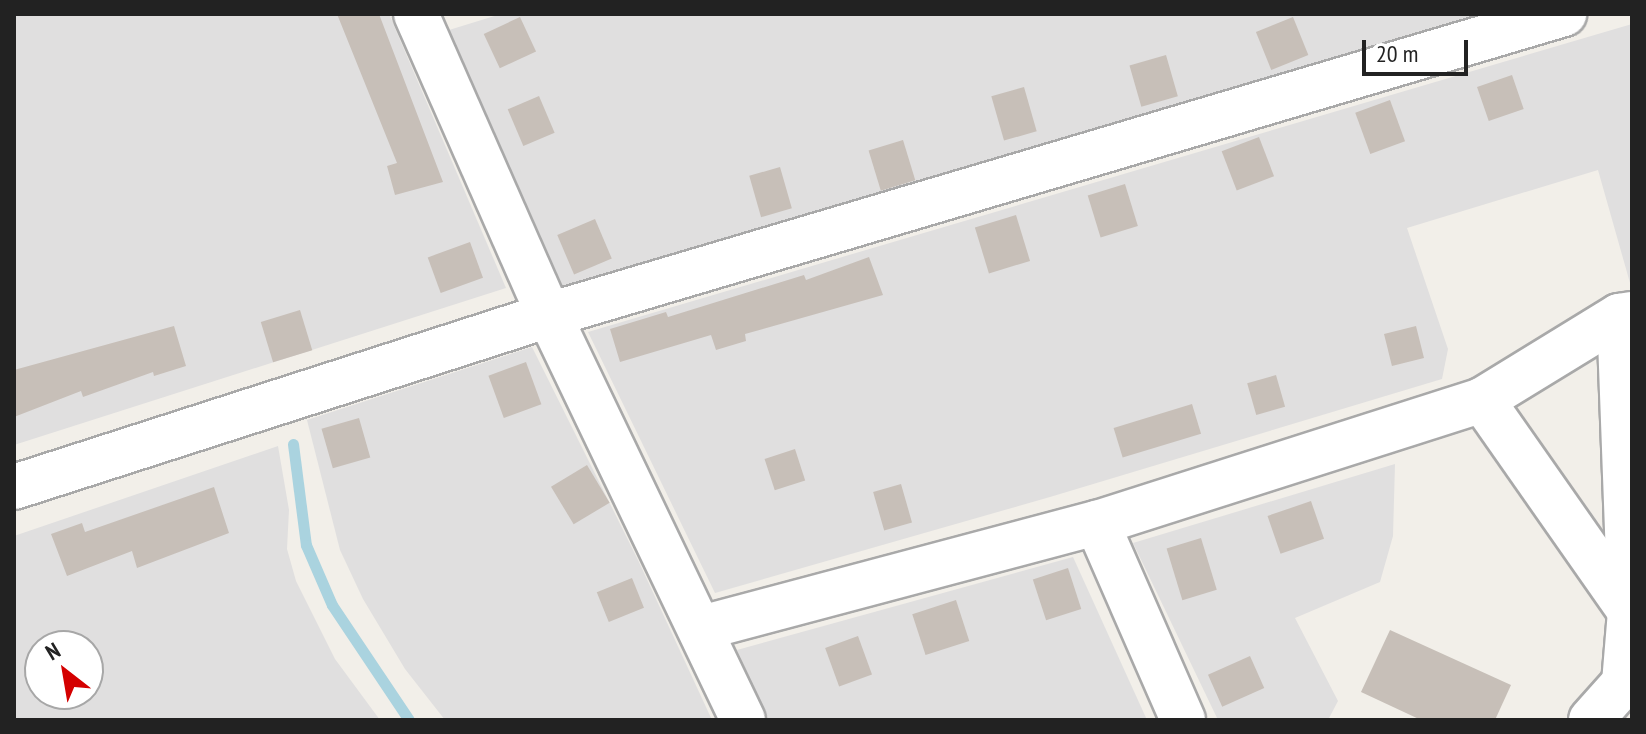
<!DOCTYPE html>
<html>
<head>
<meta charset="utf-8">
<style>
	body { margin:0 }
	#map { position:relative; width:1646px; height:734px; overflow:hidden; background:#f2efe9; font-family:"PT Sans Narrow",sans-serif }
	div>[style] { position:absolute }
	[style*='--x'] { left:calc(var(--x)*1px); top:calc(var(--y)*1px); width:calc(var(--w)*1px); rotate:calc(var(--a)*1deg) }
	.residential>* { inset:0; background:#e0dfdf }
	.stream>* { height:11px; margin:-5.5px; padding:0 5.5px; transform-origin:5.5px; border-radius:5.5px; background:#aad3df }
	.building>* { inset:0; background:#c7bfb8; transform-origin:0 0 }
	.roads { filter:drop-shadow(2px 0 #a9a9a9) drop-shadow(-2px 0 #a9a9a9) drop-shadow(0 2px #a9a9a9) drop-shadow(0 -2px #a9a9a9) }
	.minor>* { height:44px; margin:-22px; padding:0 22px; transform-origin:22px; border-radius:22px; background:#fff }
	span { translate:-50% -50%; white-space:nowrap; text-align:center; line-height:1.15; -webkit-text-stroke:6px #fff; paint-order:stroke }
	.frame { position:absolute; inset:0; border:16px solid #222; pointer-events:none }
	.north { position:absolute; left:24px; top:630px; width:80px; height:80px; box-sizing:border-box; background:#fff; border:2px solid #a7a7a7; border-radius:50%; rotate:329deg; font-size:22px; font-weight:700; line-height:32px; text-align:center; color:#222 }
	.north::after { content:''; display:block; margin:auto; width:28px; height:36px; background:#d40000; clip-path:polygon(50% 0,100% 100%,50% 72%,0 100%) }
	.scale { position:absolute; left:1362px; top:40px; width:106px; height:36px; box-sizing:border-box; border:4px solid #222; border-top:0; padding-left:10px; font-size:24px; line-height:28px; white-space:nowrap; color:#222; -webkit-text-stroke:6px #fff; paint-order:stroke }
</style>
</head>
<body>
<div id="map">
	<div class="residential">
		<div style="clip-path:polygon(14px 14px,389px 14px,506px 288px,14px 445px)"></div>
		<div style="clip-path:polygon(501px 14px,1478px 14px,564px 289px,449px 30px)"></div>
		<div style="clip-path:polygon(1632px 24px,1632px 290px,1598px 170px,1407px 228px,1448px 349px,1442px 379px,1050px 497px,715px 593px,588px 332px)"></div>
		<div style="clip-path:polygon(532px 347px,638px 560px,712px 720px,445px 720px,405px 669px,363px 599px,340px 550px,307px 420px)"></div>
		<div style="clip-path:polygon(evenodd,278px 446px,289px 510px,287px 549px,296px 581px,335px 659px,380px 720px,14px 720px,14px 536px,278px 446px,40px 646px,88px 646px,88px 694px,40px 694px,40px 646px)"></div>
		<div style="clip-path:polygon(1395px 464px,1393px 536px,1380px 582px,1295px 618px,1338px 701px,1328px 720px,1218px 720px,1133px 543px)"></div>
		<div style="clip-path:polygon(1073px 557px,1147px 720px,768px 720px,737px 650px)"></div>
	</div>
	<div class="stream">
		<div style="--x:293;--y:444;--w:102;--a:82.7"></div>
		<div style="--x:306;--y:545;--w:65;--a:66.6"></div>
		<div style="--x:332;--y:605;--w:138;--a:56.2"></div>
	</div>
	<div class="building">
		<div style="clip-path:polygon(337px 14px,379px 14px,443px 182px,395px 195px,387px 166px,397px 163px)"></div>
		<div style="left:520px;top:17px;width:38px;height:40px;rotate:65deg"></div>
		<div style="left:1293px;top:17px;width:41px;height:40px;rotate:68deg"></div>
		<div style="left:1166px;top:55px;width:43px;height:38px;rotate:74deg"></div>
		<div style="left:1512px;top:75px;width:36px;height:37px;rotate:71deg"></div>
		<div style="left:1024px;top:87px;width:46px;height:34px;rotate:74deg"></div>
		<div style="left:539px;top:96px;width:40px;height:34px;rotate:67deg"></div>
		<div style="left:1390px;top:100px;width:44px;height:37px;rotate:70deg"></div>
		<div style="left:1259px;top:137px;width:42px;height:40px;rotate:69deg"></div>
		<div style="left:903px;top:140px;width:42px;height:36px;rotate:73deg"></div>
		<div style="left:780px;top:167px;width:43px;height:32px;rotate:74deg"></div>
		<div style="left:1125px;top:184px;width:44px;height:39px;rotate:73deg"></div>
		<div style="left:1016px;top:215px;width:48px;height:43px;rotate:73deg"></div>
		<div style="left:595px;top:219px;width:43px;height:41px;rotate:67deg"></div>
		<div style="left:470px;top:242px;width:38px;height:45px;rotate:70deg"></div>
		<div style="clip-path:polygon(869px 257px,883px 295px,745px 334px,746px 341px,716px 350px,711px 335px,620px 362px,610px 329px,666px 312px,668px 317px,804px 275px,806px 280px)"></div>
		<div style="left:300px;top:310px;width:42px;height:41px;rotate:73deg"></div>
		<div style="clip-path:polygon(174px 326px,186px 366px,154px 376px,153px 372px,83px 397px,81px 391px,14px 417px,14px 370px)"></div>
		<div style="left:1416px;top:326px;width:33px;height:33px;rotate:76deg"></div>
		<div style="left:526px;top:362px;width:45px;height:40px;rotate:70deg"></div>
		<div style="left:1276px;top:375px;width:33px;height:30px;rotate:74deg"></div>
		<div style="left:1192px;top:404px;width:31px;height:82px;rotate:73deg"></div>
		<div style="left:359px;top:418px;width:41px;height:39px;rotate:74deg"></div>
		<div style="left:795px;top:449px;width:33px;height:32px;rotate:72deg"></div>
		<div style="left:587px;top:465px;width:44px;height:42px;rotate:59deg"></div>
		<div style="left:901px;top:484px;width:40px;height:29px;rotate:74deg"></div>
		<div style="clip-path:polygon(214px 487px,229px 533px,137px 568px,132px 551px,67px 576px,51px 534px,82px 523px,85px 532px)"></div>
		<div style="left:1311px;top:501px;width:40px;height:46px;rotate:71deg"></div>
		<div style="left:1201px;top:538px;width:54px;height:36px;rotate:73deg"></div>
		<div style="left:1068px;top:568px;width:43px;height:37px;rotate:72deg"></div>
		<div style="left:632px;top:578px;width:32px;height:38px;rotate:68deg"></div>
		<div style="left:956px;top:600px;width:43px;height:46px;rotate:72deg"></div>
		<div style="clip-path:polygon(1390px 630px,1511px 685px,1495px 720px,1421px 720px,1361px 692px)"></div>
		<div style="left:858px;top:636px;width:41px;height:35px;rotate:70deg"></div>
		<div style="left:1250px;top:656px;width:35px;height:46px;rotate:66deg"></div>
	</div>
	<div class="roads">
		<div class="minor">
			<div style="--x:416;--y:14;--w:329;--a:66.2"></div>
			<div style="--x:549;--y:315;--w:449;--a:64.4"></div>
			<div style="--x:1482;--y:400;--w:258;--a:55"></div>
			<div style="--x:14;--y:487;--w:562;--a:-17.82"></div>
			<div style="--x:549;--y:315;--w:1059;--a:-16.52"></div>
			<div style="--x:1097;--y:523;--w:215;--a:66.4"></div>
			<div style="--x:701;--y:628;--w:410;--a:-14.9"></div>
			<div style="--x:1097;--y:523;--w:404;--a:-17.7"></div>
			<div style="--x:1482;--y:400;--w:161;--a:-31.5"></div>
			<div style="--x:1619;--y:316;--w:13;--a:-9"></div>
			<div style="--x:1591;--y:720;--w:50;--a:-48.3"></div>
			<div style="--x:1624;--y:683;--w:71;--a:-85.2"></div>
			<div style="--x:1630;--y:612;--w:296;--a:-92.1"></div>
		</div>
	</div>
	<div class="frame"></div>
	<div class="north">N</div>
	<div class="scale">20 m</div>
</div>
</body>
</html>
